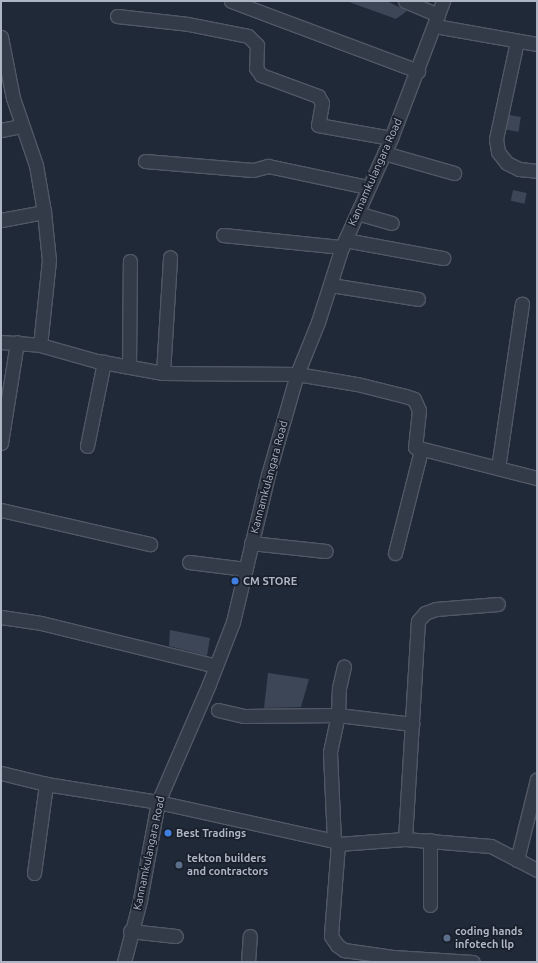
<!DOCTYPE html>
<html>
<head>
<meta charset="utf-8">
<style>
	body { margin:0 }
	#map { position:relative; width:538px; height:963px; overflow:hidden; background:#202937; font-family:Ubuntu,sans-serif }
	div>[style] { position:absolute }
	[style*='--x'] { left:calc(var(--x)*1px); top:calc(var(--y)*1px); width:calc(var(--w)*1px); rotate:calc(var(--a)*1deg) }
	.building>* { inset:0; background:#3c4657; transform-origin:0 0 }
	.roads { filter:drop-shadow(1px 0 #515865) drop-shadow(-1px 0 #515865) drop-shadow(0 1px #515865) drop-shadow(0 -1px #515865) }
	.minor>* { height:13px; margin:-6.5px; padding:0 6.5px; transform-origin:6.5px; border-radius:6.5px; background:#343b48 }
	.dots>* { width:11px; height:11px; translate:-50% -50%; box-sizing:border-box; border:2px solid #19202c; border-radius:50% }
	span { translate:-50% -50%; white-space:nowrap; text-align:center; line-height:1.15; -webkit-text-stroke:3.5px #19202c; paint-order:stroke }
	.street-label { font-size:11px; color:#aeb5c4 }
	.poi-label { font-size:11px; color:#aeb5c4; font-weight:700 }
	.left { translate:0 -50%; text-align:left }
	.frame { position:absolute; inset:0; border:2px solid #aeb5c4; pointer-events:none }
</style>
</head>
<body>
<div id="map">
	<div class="building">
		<div style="clip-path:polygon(387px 1px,407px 11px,396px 19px,349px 2px)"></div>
		<div style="left:509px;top:115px;width:12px;height:15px;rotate:9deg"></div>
		<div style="left:513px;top:190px;width:14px;height:11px;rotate:12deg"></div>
		<div style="clip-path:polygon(170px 630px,210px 638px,207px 656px,169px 646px)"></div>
		<div style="clip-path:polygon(268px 673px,309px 679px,301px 707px,264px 708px)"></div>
	</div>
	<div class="roads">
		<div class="minor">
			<div style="--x:231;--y:1;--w:200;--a:20.5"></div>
			<div style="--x:405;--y:1;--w:36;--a:23"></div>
			<div style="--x:117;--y:16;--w:71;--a:6.4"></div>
			<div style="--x:188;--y:24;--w:61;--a:11.3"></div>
			<div style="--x:248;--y:36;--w:13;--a:45"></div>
			<div style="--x:257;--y:45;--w:23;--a:92"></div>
			<div style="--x:256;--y:68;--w:9;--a:54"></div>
			<div style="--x:261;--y:75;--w:61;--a:20.2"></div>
			<div style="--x:318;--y:96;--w:8;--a:60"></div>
			<div style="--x:322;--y:103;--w:22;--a:100"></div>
			<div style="--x:318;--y:125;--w:74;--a:10.1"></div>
			<div style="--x:435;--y:26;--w:104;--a:10"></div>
			<div style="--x:1;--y:37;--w:62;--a:78.9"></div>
			<div style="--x:13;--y:98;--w:71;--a:71.1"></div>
			<div style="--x:36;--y:165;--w:48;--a:80.3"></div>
			<div style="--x:44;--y:212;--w:48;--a:84.1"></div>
			<div style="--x:49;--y:260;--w:85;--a:96"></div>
			<div style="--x:517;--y:41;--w:100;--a:102.1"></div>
			<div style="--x:496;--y:139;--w:13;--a:81"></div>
			<div style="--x:498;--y:152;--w:14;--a:51"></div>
			<div style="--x:507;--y:163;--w:13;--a:27"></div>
			<div style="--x:519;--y:169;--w:18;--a:6"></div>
			<div style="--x:1;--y:130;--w:21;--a:-11"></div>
			<div style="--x:384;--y:153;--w:73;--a:15.9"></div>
			<div style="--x:145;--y:161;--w:108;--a:4.8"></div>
			<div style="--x:253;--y:170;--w:16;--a:-15"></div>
			<div style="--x:268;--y:166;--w:102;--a:11.9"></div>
			<div style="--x:357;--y:213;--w:36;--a:16"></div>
			<div style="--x:1;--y:220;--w:44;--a:-10.5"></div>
			<div style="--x:223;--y:235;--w:120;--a:5.8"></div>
			<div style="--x:345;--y:240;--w:100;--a:10.4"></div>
			<div style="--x:331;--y:285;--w:88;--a:9.1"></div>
			<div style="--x:1;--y:342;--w:39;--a:4"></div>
			<div style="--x:40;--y:345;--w:59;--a:15.7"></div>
			<div style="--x:97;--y:361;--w:67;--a:10.3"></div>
			<div style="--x:163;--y:373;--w:134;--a:0.4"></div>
			<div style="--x:297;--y:374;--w:61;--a:9.5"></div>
			<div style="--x:357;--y:384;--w:49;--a:14"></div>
			<div style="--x:405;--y:396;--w:9;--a:18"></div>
			<div style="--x:414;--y:399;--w:12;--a:66"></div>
			<div style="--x:419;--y:410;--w:37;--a:96"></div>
			<div style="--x:415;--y:447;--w:126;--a:14.3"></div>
			<div style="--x:129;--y:367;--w:106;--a:-89.5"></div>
			<div style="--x:163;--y:373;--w:116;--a:-86.5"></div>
			<div style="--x:1;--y:443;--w:102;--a:-81"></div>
			<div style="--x:87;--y:446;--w:86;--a:-78.6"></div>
			<div style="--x:498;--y:468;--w:166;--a:-81.7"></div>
			<div style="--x:1;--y:510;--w:153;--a:12.9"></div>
			<div style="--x:251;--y:543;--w:75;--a:6.1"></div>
			<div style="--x:395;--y:553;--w:106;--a:-75.8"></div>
			<div style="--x:189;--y:562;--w:57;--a:7"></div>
			<div style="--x:1;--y:617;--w:40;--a:8.5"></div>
			<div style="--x:41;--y:623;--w:180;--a:13.8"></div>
			<div style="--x:218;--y:710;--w:27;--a:13"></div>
			<div style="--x:244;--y:716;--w:94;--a:-0.6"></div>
			<div style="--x:338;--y:715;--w:27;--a:-88"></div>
			<div style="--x:339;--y:688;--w:22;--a:-77"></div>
			<div style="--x:1;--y:773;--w:46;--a:13.7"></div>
			<div style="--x:46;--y:784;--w:113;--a:9.1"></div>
			<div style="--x:158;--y:802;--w:180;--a:12.5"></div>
			<div style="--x:334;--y:841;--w:5;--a:37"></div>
			<div style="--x:338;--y:844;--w:92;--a:94.4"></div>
			<div style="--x:331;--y:936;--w:11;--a:56"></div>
			<div style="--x:337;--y:945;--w:9;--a:36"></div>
			<div style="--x:344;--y:950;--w:49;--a:8.1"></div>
			<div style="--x:393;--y:957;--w:80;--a:3.6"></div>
			<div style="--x:405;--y:839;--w:86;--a:4.7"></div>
			<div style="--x:491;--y:846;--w:52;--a:27.6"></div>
			<div style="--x:334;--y:841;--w:89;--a:-92.6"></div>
			<div style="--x:330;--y:752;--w:38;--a:-78"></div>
			<div style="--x:338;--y:715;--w:75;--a:6.9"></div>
			<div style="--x:338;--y:844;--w:67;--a:-4.3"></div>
			<div style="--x:405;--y:839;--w:218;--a:-86.6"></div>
			<div style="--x:418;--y:621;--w:11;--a:-49"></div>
			<div style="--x:425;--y:613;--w:12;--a:-20"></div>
			<div style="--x:436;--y:609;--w:62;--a:-4.6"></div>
			<div style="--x:517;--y:860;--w:83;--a:-76.1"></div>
			<div style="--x:34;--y:873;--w:90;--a:-82.3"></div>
			<div style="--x:430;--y:905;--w:65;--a:-90"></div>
			<div style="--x:130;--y:931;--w:46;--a:6.2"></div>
			<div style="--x:124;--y:962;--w:64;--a:-75.5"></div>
			<div style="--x:140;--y:900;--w:100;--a:-79.6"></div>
			<div style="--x:158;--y:802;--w:129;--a:-66.6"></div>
			<div style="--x:209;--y:684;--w:66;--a:-68.8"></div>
			<div style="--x:233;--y:622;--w:151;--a:-76.6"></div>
			<div style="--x:268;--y:475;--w:105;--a:-74"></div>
			<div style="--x:297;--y:374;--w:56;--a:-68"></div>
			<div style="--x:318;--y:322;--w:79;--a:-72.3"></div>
			<div style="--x:342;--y:247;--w:120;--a:-65.8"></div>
			<div style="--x:391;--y:138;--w:147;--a:-69.2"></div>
			<div style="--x:248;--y:962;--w:26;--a:-86"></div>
		</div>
	</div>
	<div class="dots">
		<div style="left:235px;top:581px;background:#3f7fe0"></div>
		<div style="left:168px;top:833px;background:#3f7fe0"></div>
		<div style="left:179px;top:865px;background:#5c6f8a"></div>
		<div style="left:447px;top:938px;background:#5c6f8a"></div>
	</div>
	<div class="street-label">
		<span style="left:375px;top:172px;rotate:-66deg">Kannamkulangara Road</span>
		<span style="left:269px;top:477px;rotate:-75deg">Kannamkulangara Road</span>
		<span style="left:149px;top:853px;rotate:-78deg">Kannamkulangara Road</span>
	</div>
	<div class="poi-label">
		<span class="left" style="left:243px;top:581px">CM STORE</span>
		<span class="left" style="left:176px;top:833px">Best Tradings</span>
		<span class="left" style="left:187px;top:865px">tekton builders<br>and contractors</span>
		<span class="left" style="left:455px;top:938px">coding hands<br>infotech llp</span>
	</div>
	<div class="frame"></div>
</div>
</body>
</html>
